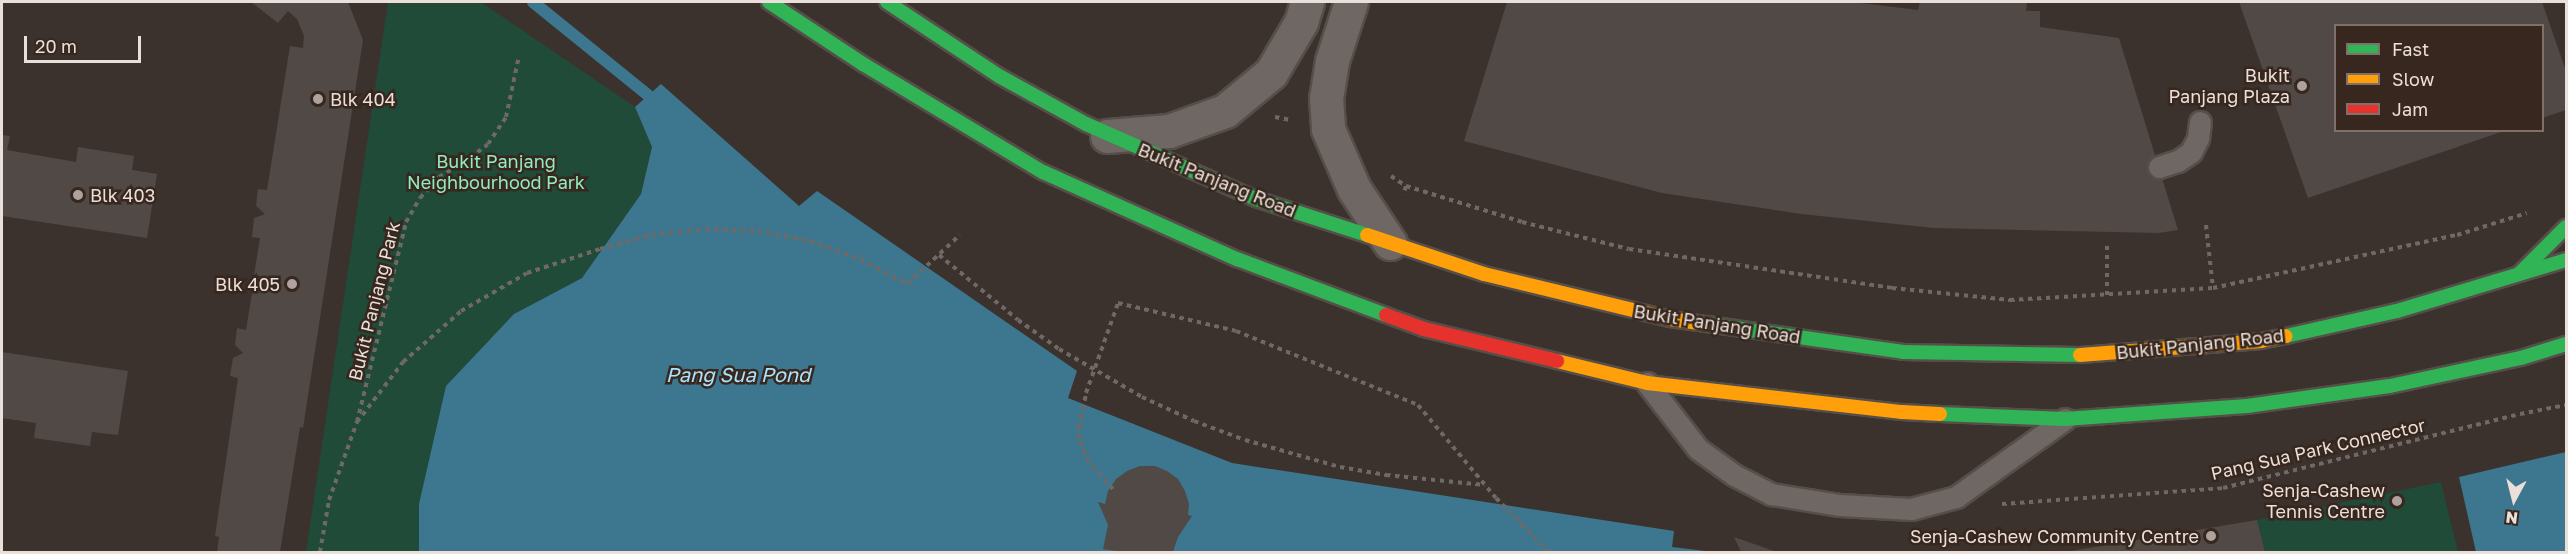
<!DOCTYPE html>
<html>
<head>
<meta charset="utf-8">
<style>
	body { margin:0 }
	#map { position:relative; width:2568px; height:554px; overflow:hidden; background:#3b322e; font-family:"Golos Text",sans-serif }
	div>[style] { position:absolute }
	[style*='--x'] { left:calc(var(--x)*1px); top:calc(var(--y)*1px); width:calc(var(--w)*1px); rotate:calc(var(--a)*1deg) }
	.green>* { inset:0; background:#1f4b38 }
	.water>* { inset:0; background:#3c778f }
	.stream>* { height:12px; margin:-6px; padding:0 6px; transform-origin:6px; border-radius:6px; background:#3c778f }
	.building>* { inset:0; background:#504945 }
	.path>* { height:4px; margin-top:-2px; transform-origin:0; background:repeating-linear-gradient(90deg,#6f6864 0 4.5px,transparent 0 9px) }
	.roads { filter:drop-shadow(2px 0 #564e49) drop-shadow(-2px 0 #564e49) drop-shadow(0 2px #564e49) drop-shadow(0 -2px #564e49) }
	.lane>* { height:21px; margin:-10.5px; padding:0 10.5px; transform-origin:10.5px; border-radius:10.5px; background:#6e6763 }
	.street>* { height:33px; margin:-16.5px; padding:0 16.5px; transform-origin:16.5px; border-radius:16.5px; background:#6e6763 }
	.fast>* { height:14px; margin:-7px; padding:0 7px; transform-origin:7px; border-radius:7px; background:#30b455 }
	.slow>* { height:14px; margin:-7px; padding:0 7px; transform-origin:7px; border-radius:7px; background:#ff9f0a }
	.jam>* { height:14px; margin:-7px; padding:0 7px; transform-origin:7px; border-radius:7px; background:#e5322d }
	.dots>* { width:16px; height:16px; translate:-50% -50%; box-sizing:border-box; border:3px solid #37271e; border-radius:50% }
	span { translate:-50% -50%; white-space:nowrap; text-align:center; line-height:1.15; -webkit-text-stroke:5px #37271e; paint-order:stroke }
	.poi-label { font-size:18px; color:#eadfd9 }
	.right { translate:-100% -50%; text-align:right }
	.left { translate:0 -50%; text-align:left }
	.park-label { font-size:18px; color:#90ecc1 }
	.street-label { font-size:18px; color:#eadfd9 }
	.water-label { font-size:20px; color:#ace2fb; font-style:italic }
	.frame { position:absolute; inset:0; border:3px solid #eadfd9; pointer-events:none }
	.legend { position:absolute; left:2334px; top:24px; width:210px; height:108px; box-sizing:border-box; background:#37271e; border:2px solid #7f7169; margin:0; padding:8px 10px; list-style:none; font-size:18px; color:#eadfd9 }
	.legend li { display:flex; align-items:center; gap:12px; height:30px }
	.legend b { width:30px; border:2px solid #7f7169 }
	.north { position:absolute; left:2484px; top:470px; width:60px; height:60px; -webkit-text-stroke:4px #37271e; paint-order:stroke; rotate:187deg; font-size:16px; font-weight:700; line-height:24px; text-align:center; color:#eadfd9 }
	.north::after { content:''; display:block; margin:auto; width:21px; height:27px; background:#eadfd9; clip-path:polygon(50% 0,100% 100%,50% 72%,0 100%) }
	.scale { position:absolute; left:24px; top:36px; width:117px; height:27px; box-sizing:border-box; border:3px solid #eadfd9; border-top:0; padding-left:8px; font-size:18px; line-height:21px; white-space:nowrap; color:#eadfd9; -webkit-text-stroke:4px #37271e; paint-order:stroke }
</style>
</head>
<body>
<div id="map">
	<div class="green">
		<div style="clip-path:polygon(388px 2px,481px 2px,635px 107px,652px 147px,641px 194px,582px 278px,514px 314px,419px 504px,419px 552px,306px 552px)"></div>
		<div style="clip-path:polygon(2441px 482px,2458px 552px,2265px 552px,2257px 520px)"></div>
	</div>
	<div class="water">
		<div style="clip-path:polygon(661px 84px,799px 206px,817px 191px,1077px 371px,1068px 398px,1232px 463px,1674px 531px,1672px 547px,1714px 552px,419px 552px,419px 504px,446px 386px,514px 314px,582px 278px,641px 194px,652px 147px,635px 107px)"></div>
		<div style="clip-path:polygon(2566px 452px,2566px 552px,2476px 552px,2459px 477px)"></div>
	</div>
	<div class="stream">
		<div style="--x:533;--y:2;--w:148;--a:39"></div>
	</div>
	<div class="building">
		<div style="clip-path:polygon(251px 2px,348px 2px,363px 40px,303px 428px,300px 427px,280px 552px,217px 552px,219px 537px,215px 536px,238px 378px,230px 376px,233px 358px,243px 353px,235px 345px,237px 328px,246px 330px,252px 293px,257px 293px,260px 276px,254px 275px,260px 238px,252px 237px,254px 218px,265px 214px,256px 206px,258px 189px,267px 190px,290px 46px,303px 48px,304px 36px,297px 19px,288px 11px,278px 23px)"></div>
		<div style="clip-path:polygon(1507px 2px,1853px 2px,1918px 10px,1920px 2px,2027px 2px,2026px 11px,2040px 11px,2040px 27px,2119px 38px,2178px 230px,2159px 233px,1934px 228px,1801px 214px,1662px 193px,1464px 141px)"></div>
		<div style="clip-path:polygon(2239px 2px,2542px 2px,2566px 71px,2566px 110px,2542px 118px,2542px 26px,2336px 26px,2336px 130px,2504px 131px,2308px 198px)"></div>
		<div style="clip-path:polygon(2px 135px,10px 136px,7px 150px,76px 162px,78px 147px,134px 156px,132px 170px,157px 174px,147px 238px,2px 216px)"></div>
		<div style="clip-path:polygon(2px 352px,128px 371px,118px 435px,92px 432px,90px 446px,34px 438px,36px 423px,2px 418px)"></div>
		<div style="clip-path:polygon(1140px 466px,1155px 466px,1167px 471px,1178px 479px,1185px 491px,1189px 504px,1188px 515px,1192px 516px,1178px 537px,1173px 552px,1123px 552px,1103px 549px,1108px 525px,1098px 502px,1105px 504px,1108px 491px,1116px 479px,1127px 471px)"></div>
		<div style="clip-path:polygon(2257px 520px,2265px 552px,2071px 552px,2071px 551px)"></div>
		<div style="clip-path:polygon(1734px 537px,1777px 552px,1741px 552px)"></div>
	</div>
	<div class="path">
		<div style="--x:1275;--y:117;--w:16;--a:11"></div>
		<div style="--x:1391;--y:176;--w:18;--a:34"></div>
		<div style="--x:1406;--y:186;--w:9;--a:108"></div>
		<div style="--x:1406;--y:186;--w:121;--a:17.2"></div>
		<div style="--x:1522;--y:222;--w:110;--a:14.2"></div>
		<div style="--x:1629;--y:249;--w:266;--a:8.4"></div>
		<div style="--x:1892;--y:288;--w:119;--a:5.8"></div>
		<div style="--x:2010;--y:300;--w:203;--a:-3.4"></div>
		<div style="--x:2213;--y:288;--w:250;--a:-12.3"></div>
		<div style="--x:2457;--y:235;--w:73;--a:-17.4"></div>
		<div style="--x:2206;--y:225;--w:63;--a:83.7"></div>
		<div style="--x:939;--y:255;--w:102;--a:39.4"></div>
		<div style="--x:1018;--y:320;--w:50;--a:35.3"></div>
		<div style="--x:1059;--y:349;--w:96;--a:30"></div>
		<div style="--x:1142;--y:397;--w:57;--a:24.8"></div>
		<div style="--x:1194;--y:421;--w:54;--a:20.4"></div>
		<div style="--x:1245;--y:440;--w:99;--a:15.9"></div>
		<div style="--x:1340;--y:467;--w:47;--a:9.9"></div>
		<div style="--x:1386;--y:475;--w:99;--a:5.8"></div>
		<div style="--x:2107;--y:295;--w:54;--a:-90"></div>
		<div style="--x:357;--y:422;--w:76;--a:-52.5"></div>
		<div style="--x:403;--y:362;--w:77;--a:-41.3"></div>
		<div style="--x:461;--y:311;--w:76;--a:-29.9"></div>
		<div style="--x:527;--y:273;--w:77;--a:-18.2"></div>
		<div style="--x:600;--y:249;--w:53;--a:-15.4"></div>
		<div style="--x:651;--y:235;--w:54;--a:-6.3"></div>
		<div style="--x:705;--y:229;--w:53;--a:2.2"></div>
		<div style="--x:758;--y:231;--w:53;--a:10.9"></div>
		<div style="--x:810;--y:241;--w:53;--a:19.8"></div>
		<div style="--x:860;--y:259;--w:53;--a:28"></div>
		<div style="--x:907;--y:284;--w:72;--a:-42.8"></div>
		<div style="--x:1113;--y:489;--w:36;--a:-132"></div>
		<div style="--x:1089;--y:462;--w:25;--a:-113"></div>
		<div style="--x:1079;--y:439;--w:12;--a:-90"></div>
		<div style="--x:1079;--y:427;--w:35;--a:-78"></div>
		<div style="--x:1086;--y:393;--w:96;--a:-70.4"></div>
		<div style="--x:1118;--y:303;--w:121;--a:13.3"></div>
		<div style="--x:1236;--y:331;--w:196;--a:22.1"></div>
		<div style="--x:1418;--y:405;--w:121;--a:50"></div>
		<div style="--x:1496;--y:498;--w:76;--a:45.5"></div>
		<div style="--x:2002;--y:504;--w:222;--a:-4.1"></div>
		<div style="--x:2223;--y:488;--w:306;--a:-14"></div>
		<div style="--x:2520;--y:414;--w:47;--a:-11.1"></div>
		<div style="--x:320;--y:552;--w:53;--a:-80.2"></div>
		<div style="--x:329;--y:500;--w:83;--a:-70.3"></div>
		<div style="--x:357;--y:422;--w:206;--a:-76.2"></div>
		<div style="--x:406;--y:222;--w:28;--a:-60"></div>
		<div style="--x:420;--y:198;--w:28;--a:-48"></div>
		<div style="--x:439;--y:177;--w:28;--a:-30"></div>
		<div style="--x:463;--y:163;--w:31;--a:-37"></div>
		<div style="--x:488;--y:144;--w:32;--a:-56"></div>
		<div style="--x:506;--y:117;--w:62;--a:-78"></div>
	</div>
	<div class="roads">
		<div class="lane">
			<div style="--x:2159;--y:167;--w:20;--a:-18"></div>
			<div style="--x:2178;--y:161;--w:16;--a:-35"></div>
			<div style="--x:2191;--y:152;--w:16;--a:-63"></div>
			<div style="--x:2198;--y:138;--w:16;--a:-83"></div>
			<div style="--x:1647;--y:383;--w:83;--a:52.3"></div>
			<div style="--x:1698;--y:449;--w:44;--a:35.8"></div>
			<div style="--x:1734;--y:475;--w:42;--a:27.2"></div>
			<div style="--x:1771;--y:494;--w:70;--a:9.1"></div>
			<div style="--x:1840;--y:505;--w:71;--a:3.2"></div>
			<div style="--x:1911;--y:509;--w:47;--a:-14.9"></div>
			<div style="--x:1956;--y:497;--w:134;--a:-35.6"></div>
		</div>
		<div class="street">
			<div style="--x:1351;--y:2;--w:62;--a:107.9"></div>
			<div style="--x:1332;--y:61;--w:37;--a:99"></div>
			<div style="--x:1326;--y:98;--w:31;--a:86"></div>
			<div style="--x:1328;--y:129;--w:65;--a:66.6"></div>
			<div style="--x:1354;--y:189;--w:65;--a:56.3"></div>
			<div style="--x:1107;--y:136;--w:62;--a:-4.6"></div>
			<div style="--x:1169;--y:131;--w:59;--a:-19.7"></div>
			<div style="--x:1225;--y:111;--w:60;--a:-39.6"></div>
			<div style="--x:1271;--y:73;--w:59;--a:-59.5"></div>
			<div style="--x:1301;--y:22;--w:21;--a:-73"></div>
		</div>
		<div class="fast">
			<div style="--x:769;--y:2;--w:113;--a:33.4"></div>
			<div style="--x:863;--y:64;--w:210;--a:31"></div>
			<div style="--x:1043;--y:172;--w:213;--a:24.2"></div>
			<div style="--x:1237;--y:259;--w:159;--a:20.6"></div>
			<div style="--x:887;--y:2;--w:134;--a:33.5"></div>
			<div style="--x:999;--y:76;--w:99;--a:28.9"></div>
			<div style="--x:1086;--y:124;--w:186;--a:23.8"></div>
			<div style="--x:1256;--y:199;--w:117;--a:18"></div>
			<div style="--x:2521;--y:272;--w:64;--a:-45"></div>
			<div style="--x:1707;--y:324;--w:198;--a:8.1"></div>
			<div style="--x:1903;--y:352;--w:177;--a:1"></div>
			<div style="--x:2286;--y:336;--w:114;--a:-12.7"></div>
			<div style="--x:2397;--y:311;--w:177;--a:-16.8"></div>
			<div style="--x:1940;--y:414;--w:125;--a:2.3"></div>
			<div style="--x:2065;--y:419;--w:182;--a:-4.1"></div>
			<div style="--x:2247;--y:406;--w:144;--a:-8"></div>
			<div style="--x:2390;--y:386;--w:134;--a:-12.1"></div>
			<div style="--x:2521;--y:358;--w:47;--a:-17.3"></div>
		</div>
		<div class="slow">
			<div style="--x:1367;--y:235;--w:123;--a:18.4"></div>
			<div style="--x:1484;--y:274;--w:191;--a:13.6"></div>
			<div style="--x:1670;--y:319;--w:37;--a:8"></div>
			<div style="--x:2080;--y:355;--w:182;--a:-4.4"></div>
			<div style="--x:2261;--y:341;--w:25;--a:-11"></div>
			<div style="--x:1557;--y:361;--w:93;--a:13.7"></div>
			<div style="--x:1647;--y:383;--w:257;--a:6.5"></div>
			<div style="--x:1902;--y:412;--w:38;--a:3"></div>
		</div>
		<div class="jam">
			<div style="--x:1386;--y:315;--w:40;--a:20.2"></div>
			<div style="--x:1424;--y:329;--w:137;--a:13.5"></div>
		</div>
	</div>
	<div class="dots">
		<div style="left:2302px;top:86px;background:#ada29d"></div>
		<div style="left:318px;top:99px;background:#ada29d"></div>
		<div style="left:78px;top:195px;background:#ada29d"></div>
		<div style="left:292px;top:284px;background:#ada29d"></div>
		<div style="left:2397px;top:501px;background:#ada29d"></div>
		<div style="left:2211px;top:536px;background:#ada29d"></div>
	</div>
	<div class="poi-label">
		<span class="right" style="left:2290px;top:86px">Bukit<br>Panjang Plaza</span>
		<span class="left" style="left:330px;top:99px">Blk 404</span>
		<span class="left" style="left:90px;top:195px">Blk 403</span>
		<span class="right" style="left:280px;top:284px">Blk 405</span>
		<span class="right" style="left:2385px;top:501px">Senja-Cashew<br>Tennis Centre</span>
		<span class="right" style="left:2199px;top:536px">Senja-Cashew Community Centre</span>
	</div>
	<div class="park-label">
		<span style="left:496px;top:172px">Bukit Panjang<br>Neighbourhood Park</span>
	</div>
	<div class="street-label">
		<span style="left:1217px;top:180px;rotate:22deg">Bukit Panjang Road</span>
		<span style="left:374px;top:301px;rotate:-76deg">Bukit Panjang Park</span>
		<span style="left:1717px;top:324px;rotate:9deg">Bukit Panjang Road</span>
		<span style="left:2200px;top:344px;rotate:-6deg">Bukit Panjang Road</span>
		<span style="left:2318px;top:449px;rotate:-13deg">Pang Sua Park Connector</span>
	</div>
	<div class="water-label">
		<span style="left:738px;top:374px">Pang Sua Pond</span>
	</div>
	<div class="frame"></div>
	<ul class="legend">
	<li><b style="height:8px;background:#30b455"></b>Fast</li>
	<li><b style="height:8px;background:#ff9f0a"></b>Slow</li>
	<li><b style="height:8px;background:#e5322d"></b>Jam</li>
	</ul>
	<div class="north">N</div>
	<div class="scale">20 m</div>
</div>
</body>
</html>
